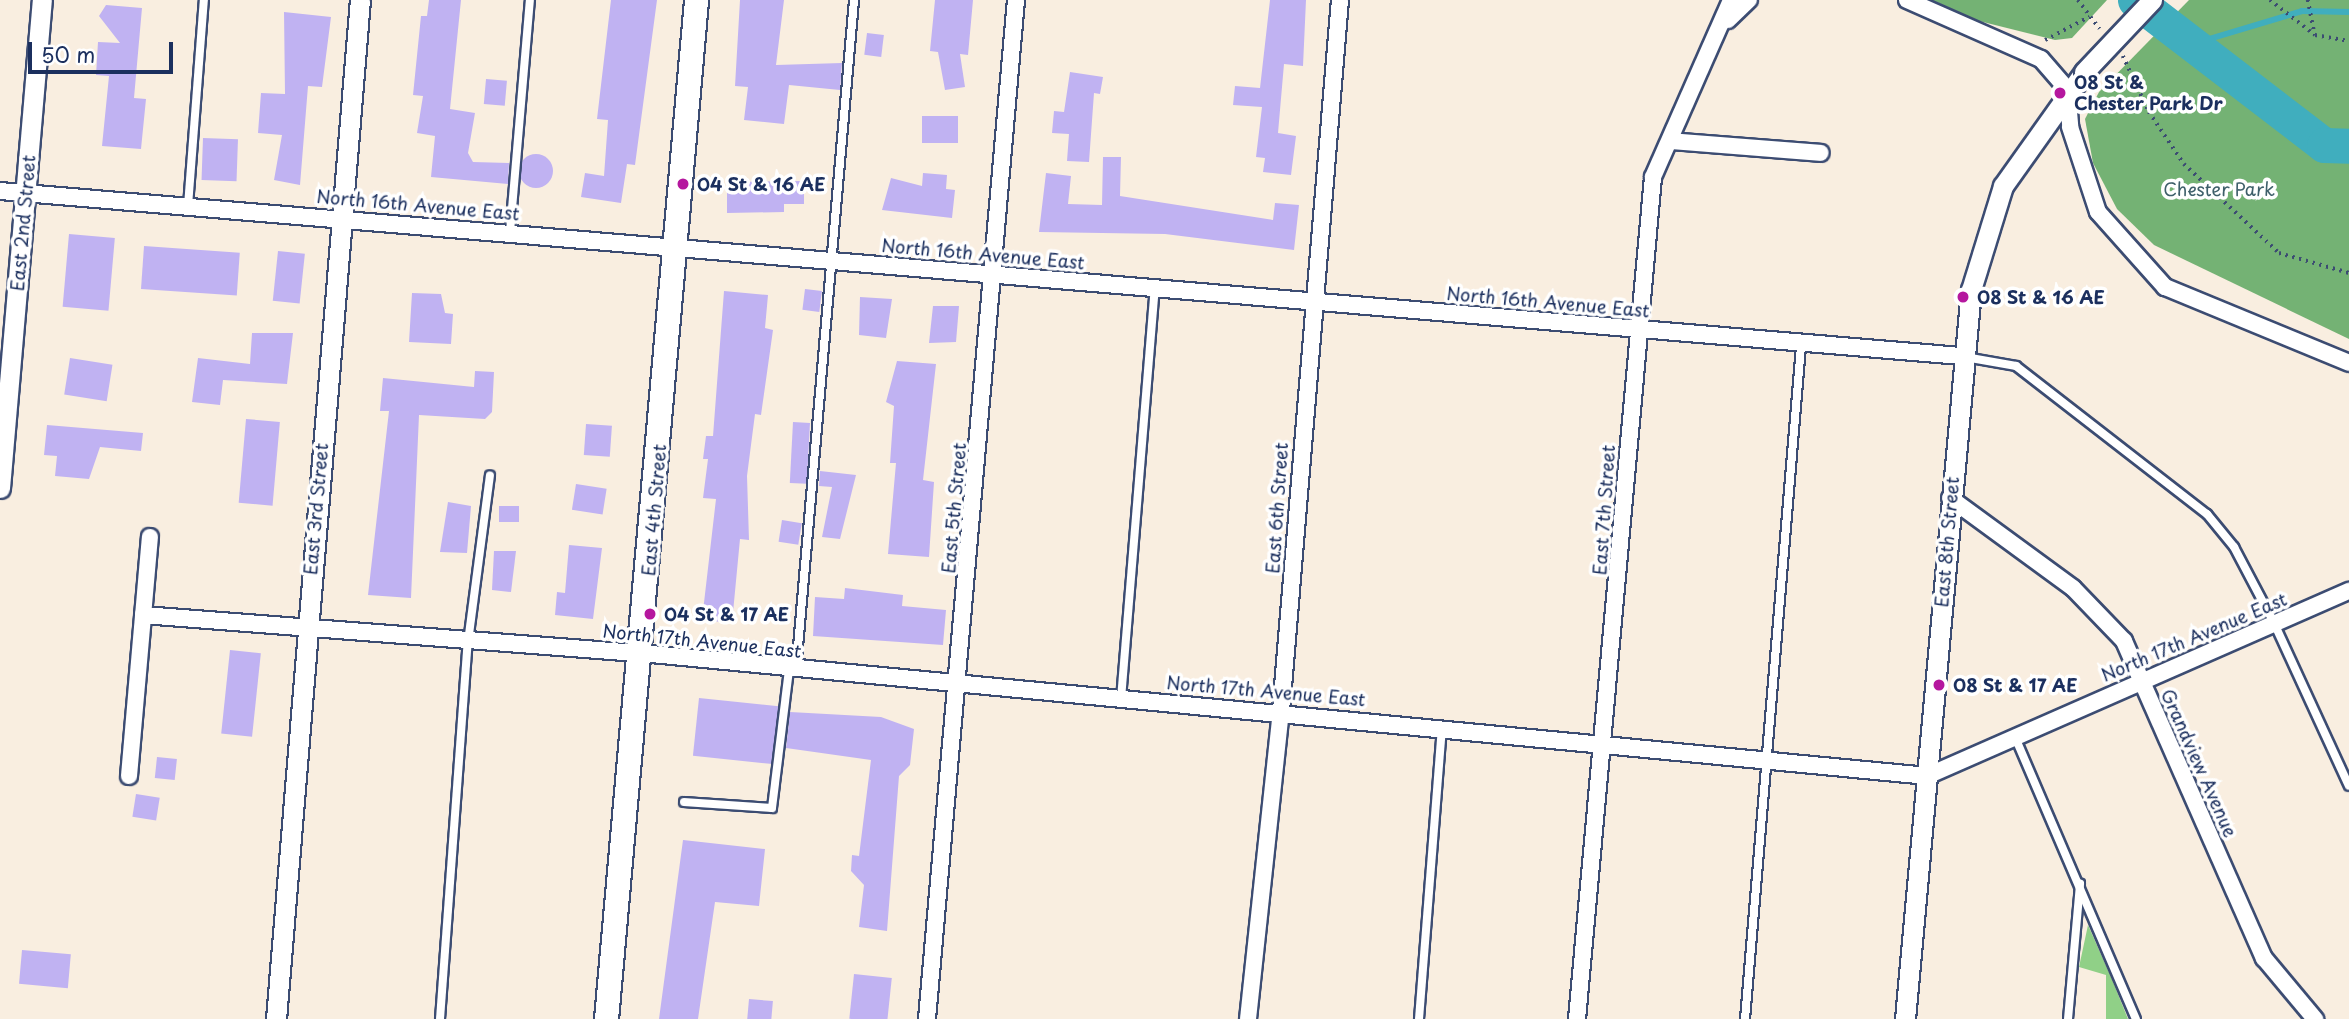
<!DOCTYPE html>
<html>
<head>
<meta charset="utf-8">
<style>
	body { margin:0 }
	#map { position:relative; width:2349px; height:1019px; overflow:hidden; background:#f9eee0; font-family:"Playpen Sans",sans-serif }
	div>[style] { position:absolute }
	[style*='--x'] { left:calc(var(--x)*1px); top:calc(var(--y)*1px); width:calc(var(--w)*1px); rotate:calc(var(--a)*1deg) }
	.green>* { inset:0; background:#90d087 }
	.forest>* { inset:0; background:#74b274 }
	.stream>* { height:6px; margin:-3px; padding:0 3px; transform-origin:3px; border-radius:3px; background:#40aebe }
	.river>* { height:35px; margin:-17.5px; padding:0 17.5px; transform-origin:17.5px; border-radius:17.5px; background:#40aebe }
	.building>* { inset:0; background:#c0b2f2; transform-origin:0 0 }
	.round { border-radius:50% }
	.path>* { height:3.5px; margin-top:-1.75px; transform-origin:0; background:repeating-linear-gradient(90deg,#3c4c72 0 2px,transparent 0 7px) }
	.roads { filter:drop-shadow(2px 0 #3c4c72) drop-shadow(-2px 0 #3c4c72) drop-shadow(0 2px #3c4c72) drop-shadow(0 -2px #3c4c72) }
	.service>* { height:8px; margin:-4px; padding:0 4px; transform-origin:4px; border-radius:4px; background:#fff }
	.minor>* { height:16px; margin:-8px; padding:0 8px; transform-origin:8px; border-radius:8px; background:#fff }
	.tertiary>* { height:19px; margin:-9.5px; padding:0 9.5px; transform-origin:9.5px; border-radius:9.5px; background:#fff }
	.secondary>* { height:23px; margin:-11.5px; padding:0 11.5px; transform-origin:11.5px; border-radius:11.5px; background:#fff }
	.bridges { filter:drop-shadow(2px 0 #3c4c72) drop-shadow(-2px 0 #3c4c72) drop-shadow(0 2px #3c4c72) drop-shadow(0 -2px #3c4c72) }
	.tertiary-bridge>* { height:19px; margin:-9.5px; padding:0 9.5px; transform-origin:9.5px; border-radius:9.5px; background:#fff }
	.dots>* { width:19px; height:19px; translate:-50% -50%; box-sizing:border-box; border:4px solid #fff; border-radius:50% }
	span { translate:-50% -50%; white-space:nowrap; text-align:center; line-height:1.15; -webkit-text-stroke:7px #fff; paint-order:stroke }
	.poi-label { font-size:18px; color:#1b2f5e; font-weight:700 }
	.left { translate:0 -50%; text-align:left }
	.park-label { font-size:18px; color:#3e5f6a }
	.street-label { font-size:18px; color:#1b2f5e }
	.scale { position:absolute; left:28px; top:42px; width:145px; height:32px; box-sizing:border-box; border:4px solid #1b2f5e; border-top:0; padding-left:9px; font-size:21px; line-height:24px; white-space:nowrap; color:#1b2f5e; -webkit-text-stroke:5px #fff; paint-order:stroke }
</style>
</head>
<body>
<div id="map">
	<div class="green">
		<div style="clip-path:polygon(2088px 925px,2111px 977px,2128px 1019px,2106px 1019px,2106px 975px,2079px 967px)"></div>
	</div>
	<div class="forest">
		<div style="clip-path:polygon(1932px 0,2107px 0,2072px 38px,2055px 40px,1979px 21px)"></div>
		<div style="clip-path:polygon(2189px 0,2349px 0,2349px 339px,2154px 245px,2117px 209px,2093px 163px,2085px 119px,2099px 92px)"></div>
	</div>
	<div class="stream">
		<div style="--x:2189;--y:45;--w:118;--a:-16.7"></div>
		<div style="--x:2302;--y:11;--w:47;--a:1.2"></div>
	</div>
	<div class="river">
		<div style="--x:2135;--y:0;--w:238;--a:37.5"></div>
		<div style="--x:2324;--y:145;--w:25;--a:2"></div>
	</div>
	<div class="building">
		<div style="clip-path:polygon(429px 0,461px 0,450px 109px,475px 113px,468px 153px,473px 162px,509px 163px,508px 184px,431px 177px,435px 136px,417px 133px,423px 96px,413px 95px,421px 16px,427px 16px)"></div>
		<div style="clip-path:polygon(611px 0,657px 0,635px 165px,627px 164px,621px 203px,581px 197px,585px 173px,604px 176px,608px 120px,597px 119px)"></div>
		<div style="clip-path:polygon(740px 0,784px 0,776px 65px,842px 63px,840px 90px,789px 85px,784px 124px,744px 120px,748px 87px,735px 86px)"></div>
		<div style="clip-path:polygon(935px 0,973px 0,968px 55px,960px 54px,965px 87px,945px 90px,938px 52px,930px 51px)"></div>
		<div style="clip-path:polygon(1270px 0,1306px 0,1303px 66px,1284px 64px,1278px 133px,1296px 136px,1291px 175px,1263px 172px,1265px 158px,1256px 157px,1262px 107px,1233px 105px,1235px 86px,1260px 88px)"></div>
		<div style="clip-path:polygon(106px 5px,142px 8px,134px 98px,146px 99px,141px 149px,102px 146px,109px 76px,96px 75px,98px 42px,120px 43px,99px 16px)"></div>
		<div style="clip-path:polygon(284px 12px,331px 17px,322px 87px,308px 86px,300px 185px,274px 180px,282px 135px,258px 133px,261px 93px,285px 94px)"></div>
		<div style="left:867px;top:33px;width:17px;height:22px;rotate:7deg"></div>
		<div style="clip-path:polygon(1070px 72px,1103px 77px,1100px 94px,1094px 93px,1089px 162px,1067px 161px,1069px 134px,1052px 133px,1054px 111px,1064px 112px)"></div>
		<div style="left:486px;top:79px;width:21px;height:25px;rotate:5deg"></div>
		<div style="left:922px;top:116px;width:36px;height:27px"></div>
		<div style="left:203px;top:138px;width:35px;height:42px;rotate:2deg"></div>
		<div class="round" style="left:519px;top:154px;width:34px;height:34px"></div>
		<div style="clip-path:polygon(1103px 157px,1121px 157px,1120px 196px,1273px 220px,1275px 203px,1299px 205px,1294px 250px,1165px 234px,1039px 232px,1046px 173px,1071px 176px,1068px 204px,1102px 205px)"></div>
		<div style="clip-path:polygon(923px 173px,947px 175px,946px 189px,955px 190px,952px 218px,882px 210px,891px 178px,922px 186px)"></div>
		<div style="clip-path:polygon(804px 181px,804px 204px,784px 204px,784px 212px,727px 213px,727px 182px)"></div>
		<div style="left:69px;top:234px;width:46px;height:73px;rotate:5deg"></div>
		<div style="left:144px;top:246px;width:96px;height:43px;rotate:4deg"></div>
		<div style="left:278px;top:251px;width:27px;height:50px;rotate:6deg"></div>
		<div style="left:805px;top:289px;width:17px;height:21px;rotate:7deg"></div>
		<div style="clip-path:polygon(724px 291px,768px 295px,765px 328px,773px 330px,761px 415px,755px 414px,747px 476px,749px 540px,740px 539px,732px 623px,702px 620px,716px 499px,703px 498px,708px 459px,703px 459px,706px 436px,713px 436px)"></div>
		<div style="clip-path:polygon(412px 293px,441px 294px,445px 313px,453px 314px,451px 344px,409px 342px)"></div>
		<div style="clip-path:polygon(860px 297px,892px 299px,886px 338px,859px 335px)"></div>
		<div style="clip-path:polygon(933px 306px,959px 306px,956px 342px,929px 343px)"></div>
		<div style="clip-path:polygon(252px 333px,293px 333px,287px 384px,223px 380px,220px 405px,192px 402px,198px 358px,250px 364px)"></div>
		<div style="left:70px;top:358px;width:43px;height:37px;rotate:9deg"></div>
		<div style="clip-path:polygon(897px 361px,936px 364px,923px 480px,934px 482px,929px 557px,888px 554px,896px 463px,890px 463px,894px 406px,886px 402px)"></div>
		<div style="clip-path:polygon(475px 371px,494px 372px,492px 412px,485px 419px,419px 415px,411px 598px,368px 595px,389px 411px,380px 411px,383px 378px,474px 387px)"></div>
		<div style="left:246px;top:419px;width:34px;height:84px;rotate:5deg"></div>
		<div style="left:793px;top:422px;width:17px;height:61px;rotate:3deg"></div>
		<div style="left:586px;top:424px;width:26px;height:31px;rotate:4deg"></div>
		<div style="clip-path:polygon(47px 425px,143px 433px,141px 451px,100px 447px,89px 479px,55px 476px,57px 456px,44px 455px)"></div>
		<div style="clip-path:polygon(820px 471px,856px 475px,840px 539px,822px 537px,832px 487px,819px 486px)"></div>
		<div style="left:576px;top:484px;width:31px;height:26px;rotate:9deg"></div>
		<div style="clip-path:polygon(448px 502px,471px 506px,467px 553px,440px 552px)"></div>
		<div style="left:519px;top:506px;width:16px;height:20px;rotate:90deg"></div>
		<div style="left:782px;top:520px;width:20px;height:22px;rotate:9deg"></div>
		<div style="clip-path:polygon(569px 545px,602px 548px,593px 619px,555px 615px,557px 592px,565px 593px)"></div>
		<div style="clip-path:polygon(494px 551px,516px 551px,511px 592px,492px 590px)"></div>
		<div style="clip-path:polygon(845px 588px,903px 595px,902px 606px,946px 610px,943px 645px,813px 636px,815px 597px,844px 599px)"></div>
		<div style="left:230px;top:650px;width:31px;height:84px;rotate:6deg"></div>
		<div style="left:699px;top:698px;width:80px;height:58px;rotate:6deg"></div>
		<div style="clip-path:polygon(790px 712px,881px 717px,914px 729px,910px 765px,899px 776px,887px 931px,859px 927px,864px 885px,851px 871px,852px 855px,859px 856px,871px 760px,786px 748px)"></div>
		<div style="left:157px;top:757px;width:20px;height:21px;rotate:6deg"></div>
		<div style="left:136px;top:794px;width:24px;height:23px;rotate:9deg"></div>
		<div style="clip-path:polygon(683px 840px,765px 849px,759px 906px,715px 902px,698px 1019px,659px 1019px)"></div>
		<div style="left:22px;top:950px;width:49px;height:34px;rotate:5deg"></div>
		<div style="left:854px;top:974px;width:38px;height:45px;rotate:6deg"></div>
		<div style="left:749px;top:999px;width:24px;height:20px;rotate:5deg"></div>
	</div>
	<div class="path">
		<div style="--x:2078;--y:0;--w:36;--a:53"></div>
		<div style="--x:2270;--y:0;--w:57;--a:37.9"></div>
		<div style="--x:2315;--y:35;--w:35;--a:10"></div>
		<div style="--x:2308;--y:0;--w:36;--a:79"></div>
		<div style="--x:2045;--y:40;--w:50;--a:-27.6"></div>
		<div style="--x:2123;--y:56;--w:62;--a:65.1"></div>
		<div style="--x:2149;--y:112;--w:63;--a:56.1"></div>
		<div style="--x:2184;--y:164;--w:130;--a:43.1"></div>
		<div style="--x:2279;--y:253;--w:73;--a:15.9"></div>
	</div>
	<div class="roads">
		<div class="service">
			<div style="--x:188;--y:206;--w:207;--a:-85.6"></div>
			<div style="--x:510;--y:232;--w:233;--a:-85.1"></div>
			<div style="--x:1965;--y:357;--w:52;--a:10"></div>
			<div style="--x:2016;--y:366;--w:242;--a:37.8"></div>
			<div style="--x:2207;--y:514;--w:43;--a:50.7"></div>
			<div style="--x:2234;--y:547;--w:86;--a:62.2"></div>
			<div style="--x:2274;--y:623;--w:179;--a:65.3"></div>
			<div style="--x:796;--y:670;--w:673;--a:-85.05"></div>
			<div style="--x:1121;--y:699;--w:413;--a:-85.3"></div>
			<div style="--x:2015;--y:737;--w:307;--a:66.8"></div>
			<div style="--x:684;--y:802;--w:88;--a:3.9"></div>
			<div style="--x:772;--y:808;--w:140;--a:-83"></div>
			<div style="--x:440;--y:1019;--w:378;--a:-85.8"></div>
			<div style="--x:468;--y:642;--w:168;--a:-82.5"></div>
			<div style="--x:1419;--y:1019;--w:291;--a:-85.5"></div>
			<div style="--x:1745;--y:1019;--w:674;--a:-85.24"></div>
			<div style="--x:2068;--y:1019;--w:136;--a:-84.9"></div>
		</div>
		<div class="minor">
			<div style="--x:1907;--y:0;--w:146;--a:23.8"></div>
			<div style="--x:2041;--y:59;--w:40;--a:49"></div>
			<div style="--x:2067;--y:89;--w:38;--a:85"></div>
			<div style="--x:2070;--y:127;--w:89;--a:71.8"></div>
			<div style="--x:2098;--y:212;--w:101;--a:48.2"></div>
			<div style="--x:2165;--y:287;--w:199;--a:22.4"></div>
			<div style="--x:1728;--y:20;--w:29;--a:-44"></div>
			<div style="--x:1670;--y:141;--w:151;--a:4.5"></div>
			<div style="--x:0;--y:191;--w:1969;--a:4.81"></div>
			<div style="--x:1950;--y:498;--w:152;--a:36.2"></div>
			<div style="--x:2073;--y:588;--w:74;--a:46.1"></div>
			<div style="--x:2124;--y:641;--w:347;--a:66.2"></div>
			<div style="--x:2264;--y:958;--w:80;--a:50.1"></div>
			<div style="--x:143;--y:615;--w:499;--a:4.4"></div>
			<div style="--x:641;--y:653;--w:1292;--a:5.46"></div>
			<div style="--x:1927;--y:776;--w:461;--a:-23.7"></div>
			<div style="--x:129;--y:776;--w:240;--a:-85"></div>
			<div style="--x:927;--y:1019;--w:1023;--a:-85.01"></div>
			<div style="--x:1248;--y:1019;--w:310;--a:-83.9"></div>
			<div style="--x:1281;--y:711;--w:713;--a:-85.26"></div>
			<div style="--x:1577;--y:1019;--w:845;--a:-84.84"></div>
			<div style="--x:1653;--y:177;--w:193;--a:-66.2"></div>
		</div>
		<div class="tertiary">
			<div style="--x:0;--y:488;--w:490;--a:-85.1"></div>
			<div style="--x:276;--y:1019;--w:1022;--a:-85.29"></div>
			<div style="--x:1905;--y:1019;--w:732;--a:-84.83"></div>
			<div style="--x:1971;--y:290;--w:109;--a:-72.9"></div>
			<div style="--x:2003;--y:186;--w:140;--a:-54.6"></div>
		</div>
		<div class="secondary">
			<div style="--x:606;--y:1019;--w:1023;--a:-84.95"></div>
		</div>
	</div>
	<div class="bridges">
		<div class="tertiary-bridge">
			<div style="--x:2084;--y:72;--w:99;--a:-46.6"></div>
		</div>
	</div>
	<div class="dots">
		<div style="left:2060px;top:93px;background:#b5179e"></div>
		<div style="left:683px;top:184px;background:#b5179e"></div>
		<div style="left:1963px;top:297px;background:#b5179e"></div>
		<div style="left:650px;top:614px;background:#b5179e"></div>
		<div style="left:1939px;top:685px;background:#b5179e"></div>
	</div>
	<div class="poi-label">
		<span class="left" style="left:2074px;top:93px">08 St &amp;<br>Chester Park Dr</span>
		<span class="left" style="left:697px;top:184px">04 St &amp; 16 AE</span>
		<span class="left" style="left:1977px;top:297px">08 St &amp; 16 AE</span>
		<span class="left" style="left:664px;top:614px">04 St &amp; 17 AE</span>
		<span class="left" style="left:1953px;top:685px">08 St &amp; 17 AE</span>
	</div>
	<div class="park-label">
		<span style="left:2219px;top:189px">Chester Park</span>
	</div>
	<div class="street-label">
		<span style="left:418px;top:205px;rotate:5deg">North 16th Avenue East</span>
		<span style="left:23px;top:223px;rotate:-85deg">East 2nd Street</span>
		<span style="left:983px;top:254px;rotate:5deg">North 16th Avenue East</span>
		<span style="left:1548px;top:302px;rotate:5deg">North 16th Avenue East</span>
		<span style="left:954px;top:508px;rotate:-85deg">East 5th Street</span>
		<span style="left:1277px;top:508px;rotate:-86deg">East 6th Street</span>
		<span style="left:316px;top:509px;rotate:-85deg">East 3rd Street</span>
		<span style="left:654px;top:510px;rotate:-85deg">East 4th Street</span>
		<span style="left:1604px;top:510px;rotate:-86deg">East 7th Street</span>
		<span style="left:1947px;top:542px;rotate:-85deg">East 8th Street</span>
		<span style="left:2194px;top:637px;rotate:-23deg">North 17th Avenue East</span>
		<span style="left:702px;top:641px;rotate:6deg">North 17th Avenue East</span>
		<span style="left:1266px;top:691px;rotate:5deg">North 17th Avenue East</span>
		<span style="left:2199px;top:763px;rotate:66deg">Grandview Avenue</span>
	</div>
	<div class="scale">50 m</div>
</div>
</body>
</html>
